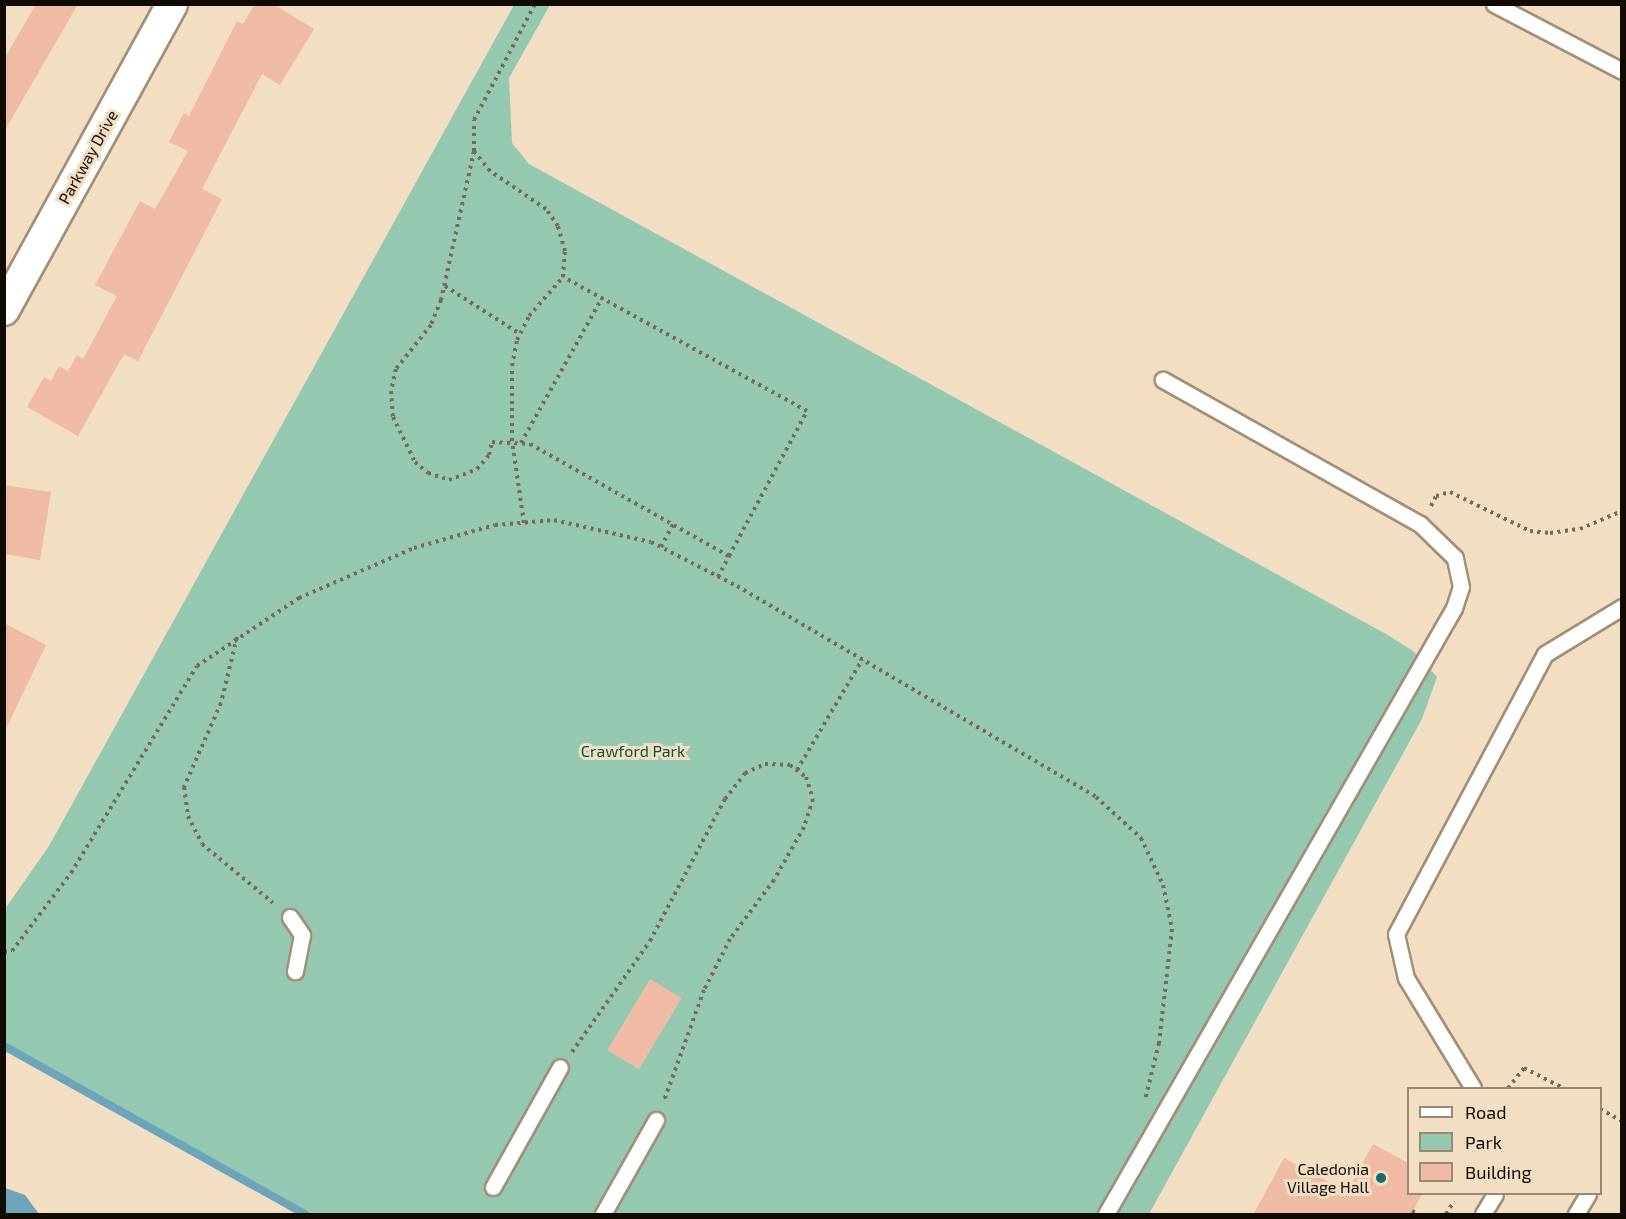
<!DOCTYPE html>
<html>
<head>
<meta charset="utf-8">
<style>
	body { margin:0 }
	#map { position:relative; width:1626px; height:1219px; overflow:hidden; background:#f2dec2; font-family:"Exo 2",sans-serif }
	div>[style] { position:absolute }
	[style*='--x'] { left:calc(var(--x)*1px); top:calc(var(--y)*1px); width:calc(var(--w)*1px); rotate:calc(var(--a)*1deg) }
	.green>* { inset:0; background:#95c8b0 }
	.water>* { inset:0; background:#6ca5ba }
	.stream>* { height:8px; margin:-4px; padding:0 4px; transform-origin:4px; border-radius:4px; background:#6ca5ba }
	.building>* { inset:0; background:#efbba4; transform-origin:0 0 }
	.path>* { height:4px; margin-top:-2px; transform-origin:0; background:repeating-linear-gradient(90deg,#766a5a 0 3px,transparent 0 7.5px) }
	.roads { filter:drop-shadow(2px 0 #a29076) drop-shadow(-2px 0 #a29076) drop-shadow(0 2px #a29076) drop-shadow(0 -2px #a29076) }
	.service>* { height:15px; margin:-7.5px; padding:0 7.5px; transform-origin:7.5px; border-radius:7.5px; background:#fff }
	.minor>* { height:30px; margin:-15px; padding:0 15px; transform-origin:15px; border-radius:15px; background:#fff }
	.dots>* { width:16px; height:16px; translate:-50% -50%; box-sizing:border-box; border:3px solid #f2dec2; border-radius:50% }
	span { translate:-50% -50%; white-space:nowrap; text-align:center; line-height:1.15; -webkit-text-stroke:6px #f2dec2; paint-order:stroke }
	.street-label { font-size:16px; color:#100a03 }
	.park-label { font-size:16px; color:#0e533b }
	.poi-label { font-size:16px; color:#100a03 }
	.right { translate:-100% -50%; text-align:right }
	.frame { position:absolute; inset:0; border:6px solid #100a03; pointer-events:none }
	.legend { position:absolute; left:1407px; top:1087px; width:195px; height:108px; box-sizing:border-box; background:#f2dec2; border:2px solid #988976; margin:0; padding:8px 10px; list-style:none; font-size:18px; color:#100a03 }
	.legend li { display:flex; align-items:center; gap:12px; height:30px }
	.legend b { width:30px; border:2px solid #988976 }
</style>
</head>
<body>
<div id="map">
	<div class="green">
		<div style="clip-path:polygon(514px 5px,550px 5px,509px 78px,512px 143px,529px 164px,1386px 634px,1413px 651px,1437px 677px,1422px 719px,1149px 1214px,305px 1214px,5px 1046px,5px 909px,49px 846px)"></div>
	</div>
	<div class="water">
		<div style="clip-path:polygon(5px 1188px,25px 1195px,39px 1214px,5px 1214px)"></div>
	</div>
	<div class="stream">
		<div style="--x:4;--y:1046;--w:345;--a:29.2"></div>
	</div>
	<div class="building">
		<div style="clip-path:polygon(36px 4px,78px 4px,4px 132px,4px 59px)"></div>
		<div style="clip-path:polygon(255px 4px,273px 4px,314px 29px,280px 85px,262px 74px,202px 189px,222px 199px,138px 361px,124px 354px,78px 436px,27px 407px,44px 377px,51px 381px,59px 366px,68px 371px,77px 355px,83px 359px,117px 296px,95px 285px,140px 201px,155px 209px,188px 151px,169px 142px,184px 113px,189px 116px,237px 21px,243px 24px)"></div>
		<div style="clip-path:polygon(4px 485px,51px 492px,40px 560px,4px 554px)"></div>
		<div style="clip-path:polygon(4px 623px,46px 645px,4px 733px)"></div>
		<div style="left:650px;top:979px;width:37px;height:83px;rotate:31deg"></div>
		<div style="clip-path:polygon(1373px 1144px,1408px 1163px,1408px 1194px,1422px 1194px,1411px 1215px,1253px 1215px,1284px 1158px,1347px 1192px)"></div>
	</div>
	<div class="path">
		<div style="--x:474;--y:151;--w:153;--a:102.5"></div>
		<div style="--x:441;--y:300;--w:27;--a:112"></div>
		<div style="--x:431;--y:325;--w:56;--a:128.5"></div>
		<div style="--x:396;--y:369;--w:23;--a:103"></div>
		<div style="--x:391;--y:391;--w:26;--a:86"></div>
		<div style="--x:393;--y:417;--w:50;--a:63.9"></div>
		<div style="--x:415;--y:462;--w:17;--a:40"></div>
		<div style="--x:428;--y:473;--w:22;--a:18"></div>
		<div style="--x:449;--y:480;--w:30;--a:-21"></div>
		<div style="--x:477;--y:469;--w:18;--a:-49"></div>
		<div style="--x:489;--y:455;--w:13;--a:-77"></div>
		<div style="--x:492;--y:442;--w:38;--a:3"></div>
		<div style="--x:530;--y:444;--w:228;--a:29.4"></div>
		<div style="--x:729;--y:556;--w:165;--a:-61.7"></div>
		<div style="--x:807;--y:411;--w:278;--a:-151.2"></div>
		<div style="--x:445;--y:286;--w:89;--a:32.6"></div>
		<div style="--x:521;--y:443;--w:166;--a:-60.8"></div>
		<div style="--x:1431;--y:506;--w:11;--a:-63"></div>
		<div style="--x:1436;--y:496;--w:15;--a:-16"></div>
		<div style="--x:1450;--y:492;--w:89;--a:26"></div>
		<div style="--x:1530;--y:531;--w:20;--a:6"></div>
		<div style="--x:1550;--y:533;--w:30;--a:-8"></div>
		<div style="--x:1580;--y:529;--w:46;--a:-23.2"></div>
		<div style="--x:524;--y:523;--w:83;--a:-98.3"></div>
		<div style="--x:512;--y:441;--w:75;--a:-90"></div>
		<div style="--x:512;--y:366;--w:26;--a:-79"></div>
		<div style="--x:517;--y:340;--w:27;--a:-63"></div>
		<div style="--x:529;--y:316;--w:52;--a:-48.9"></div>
		<div style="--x:563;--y:277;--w:26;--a:-86"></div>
		<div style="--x:565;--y:251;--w:26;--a:-106"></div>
		<div style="--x:558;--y:226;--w:21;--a:-125"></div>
		<div style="--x:546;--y:209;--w:68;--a:-145.8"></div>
		<div style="--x:490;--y:171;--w:26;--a:-129"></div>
		<div style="--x:474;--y:151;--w:31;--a:-90"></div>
		<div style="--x:474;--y:120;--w:131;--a:-62.3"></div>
		<div style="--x:661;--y:547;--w:26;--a:-62"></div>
		<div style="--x:718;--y:577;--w:24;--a:-62"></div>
		<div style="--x:237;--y:637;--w:68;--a:103.6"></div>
		<div style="--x:221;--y:703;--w:92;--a:113.8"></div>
		<div style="--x:184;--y:787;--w:29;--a:82"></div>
		<div style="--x:188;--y:816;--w:31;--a:63"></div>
		<div style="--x:202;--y:844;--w:92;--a:39.7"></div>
		<div style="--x:797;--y:770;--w:128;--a:-59.4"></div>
		<div style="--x:4;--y:952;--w:8;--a:-7"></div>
		<div style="--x:12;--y:951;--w:98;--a:-52.9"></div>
		<div style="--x:71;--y:873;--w:242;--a:-58.7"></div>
		<div style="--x:197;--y:666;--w:123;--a:-33.7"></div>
		<div style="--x:299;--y:598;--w:125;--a:-23.5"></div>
		<div style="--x:414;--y:548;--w:84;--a:-15.9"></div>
		<div style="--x:495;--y:525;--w:59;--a:-4.8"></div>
		<div style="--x:554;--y:520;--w:99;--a:12.8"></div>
		<div style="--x:651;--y:542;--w:97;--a:27.1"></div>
		<div style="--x:737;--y:586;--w:416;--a:30.4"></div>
		<div style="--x:1096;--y:797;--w:61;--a:42.3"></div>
		<div style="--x:1141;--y:838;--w:52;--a:64.9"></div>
		<div style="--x:1163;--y:885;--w:45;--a:78.4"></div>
		<div style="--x:1172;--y:929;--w:115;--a:96.5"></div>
		<div style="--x:1159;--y:1043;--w:59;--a:103.8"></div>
		<div style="--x:572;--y:1052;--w:136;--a:-54.9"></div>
		<div style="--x:650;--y:941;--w:161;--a:-62.2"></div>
		<div style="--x:725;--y:799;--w:33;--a:-52"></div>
		<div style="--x:745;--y:773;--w:22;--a:-24"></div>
		<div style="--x:765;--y:764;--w:25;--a:2"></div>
		<div style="--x:790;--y:765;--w:20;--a:37"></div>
		<div style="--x:806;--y:777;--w:23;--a:72"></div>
		<div style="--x:813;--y:799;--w:29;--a:108"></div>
		<div style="--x:804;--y:827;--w:61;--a:119.5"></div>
		<div style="--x:774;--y:880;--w:74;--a:126.7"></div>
		<div style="--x:730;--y:939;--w:57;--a:117"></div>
		<div style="--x:704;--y:990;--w:120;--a:109.9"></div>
		<div style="--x:1508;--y:1088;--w:26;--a:-51"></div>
		<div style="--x:1524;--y:1068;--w:44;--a:27.1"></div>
		<div style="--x:1600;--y:1109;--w:25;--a:29"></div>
		<div style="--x:1412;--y:1211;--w:7;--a:27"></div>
		<div style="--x:1446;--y:1214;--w:15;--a:-58"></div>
	</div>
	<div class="roads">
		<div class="service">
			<div style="--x:1494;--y:4;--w:144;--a:27.6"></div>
			<div style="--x:290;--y:917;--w:22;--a:56"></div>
			<div style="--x:302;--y:935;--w:37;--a:101"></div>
			<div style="--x:1473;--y:1088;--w:129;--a:-121.3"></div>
			<div style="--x:1406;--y:978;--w:45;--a:-102.8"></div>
			<div style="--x:1396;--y:934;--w:317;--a:-62"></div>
			<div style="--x:1545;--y:654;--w:90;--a:-31.4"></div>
			<div style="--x:493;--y:1187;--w:137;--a:-60.8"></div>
			<div style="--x:603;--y:1214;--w:108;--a:-60.6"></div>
			<div style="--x:1106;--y:1214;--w:699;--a:-60.13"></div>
			<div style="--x:1454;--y:608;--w:22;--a:-72"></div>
			<div style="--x:1461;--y:587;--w:30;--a:-102"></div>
			<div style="--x:1455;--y:558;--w:49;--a:-135.8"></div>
			<div style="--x:1420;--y:524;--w:295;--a:-150.7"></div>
			<div style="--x:1483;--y:1214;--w:23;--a:-59"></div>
			<div style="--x:1576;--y:1214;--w:23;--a:-59"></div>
		</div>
		<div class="minor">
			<div style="--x:4;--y:310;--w:349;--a:-61.2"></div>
		</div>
	</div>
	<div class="dots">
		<div style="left:1381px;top:1178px;background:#1b686d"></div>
	</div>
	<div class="street-label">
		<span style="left:88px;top:157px;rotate:-61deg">Parkway Drive</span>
	</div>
	<div class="park-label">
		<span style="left:633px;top:751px">Crawford Park</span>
	</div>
	<div class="poi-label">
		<span class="right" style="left:1369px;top:1178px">Caledonia<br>Village Hall</span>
	</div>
	<div class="frame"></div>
	<ul class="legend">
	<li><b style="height:8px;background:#fff"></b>Road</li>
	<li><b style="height:16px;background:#95c8b0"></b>Park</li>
	<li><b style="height:16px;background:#efbba4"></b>Building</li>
	</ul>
</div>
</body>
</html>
